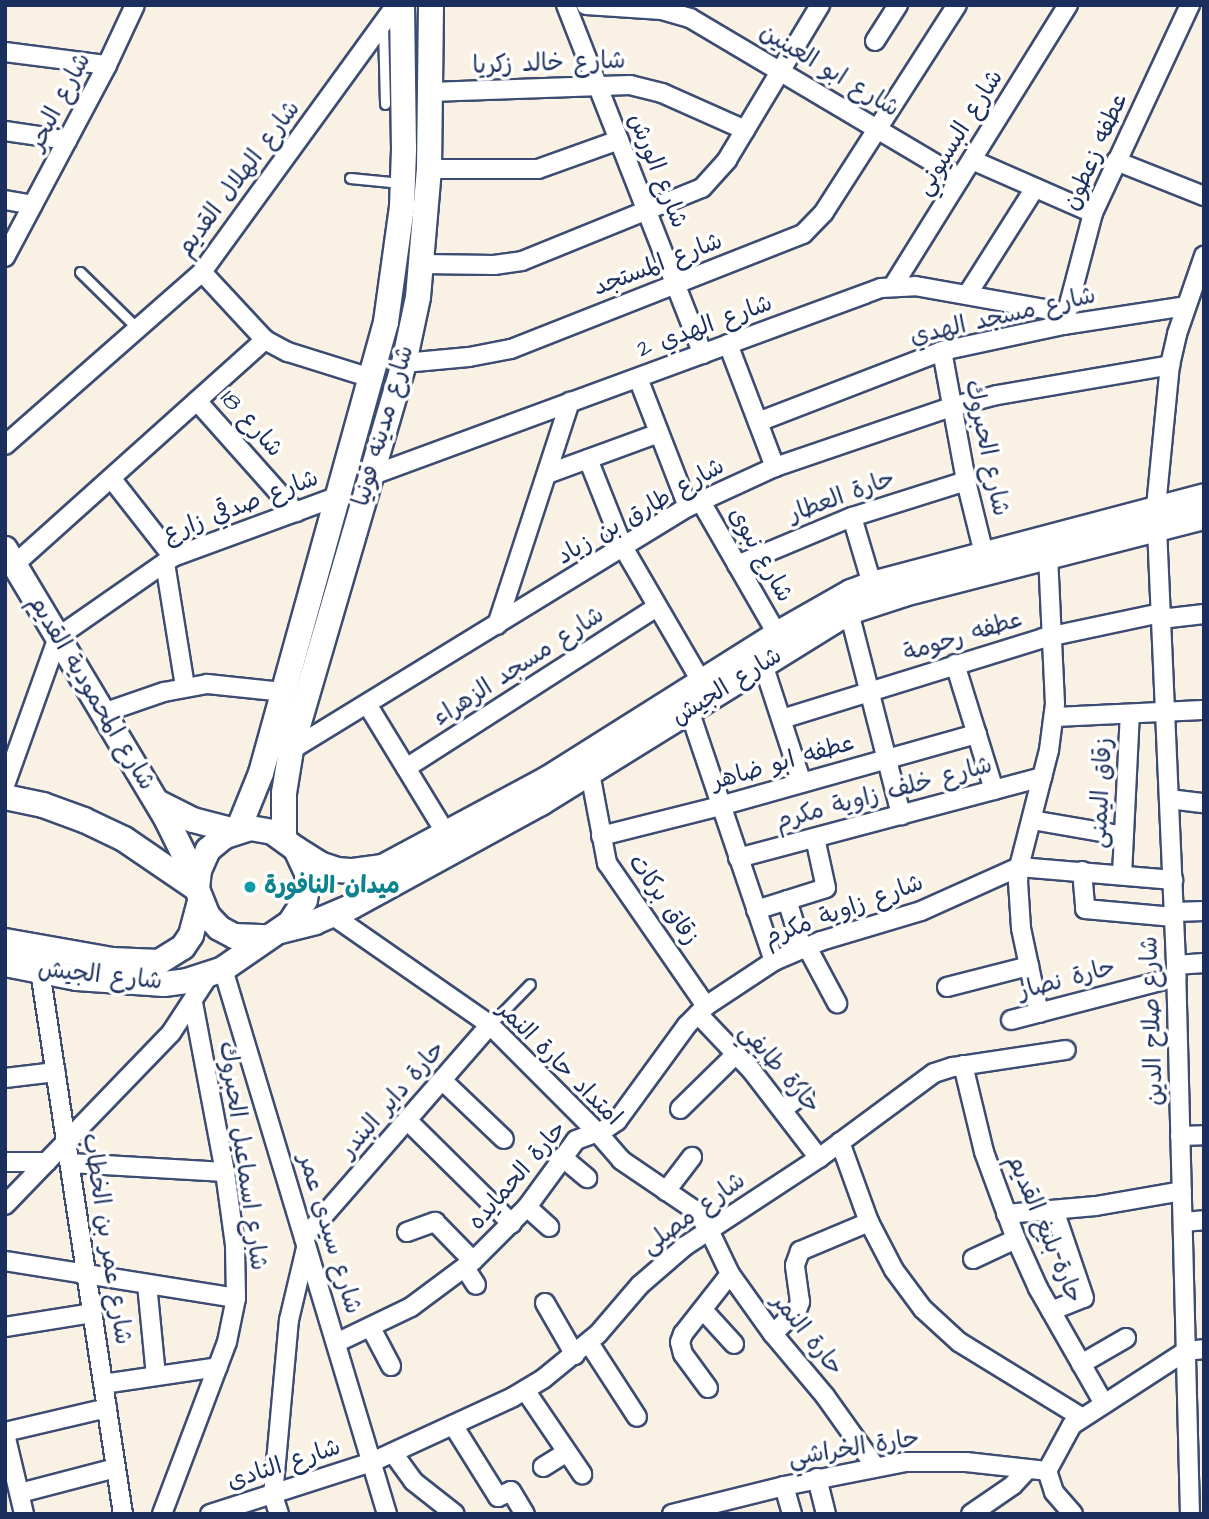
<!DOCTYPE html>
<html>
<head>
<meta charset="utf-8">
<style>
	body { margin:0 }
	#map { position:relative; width:1209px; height:1519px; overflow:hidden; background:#f9f1e3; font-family:"Architects Daughter","Playpen Sans Arabic",sans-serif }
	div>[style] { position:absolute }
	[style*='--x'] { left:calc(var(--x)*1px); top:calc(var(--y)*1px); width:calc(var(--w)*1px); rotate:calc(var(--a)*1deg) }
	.roads { filter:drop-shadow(2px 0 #3c4c72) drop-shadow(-2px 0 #3c4c72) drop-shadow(0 2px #3c4c72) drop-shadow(0 -2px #3c4c72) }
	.lane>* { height:9px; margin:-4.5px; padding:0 4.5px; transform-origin:4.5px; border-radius:4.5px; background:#fff }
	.street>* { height:18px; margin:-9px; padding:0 9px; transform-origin:9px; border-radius:9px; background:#fff }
	.secondary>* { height:24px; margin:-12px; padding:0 12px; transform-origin:12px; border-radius:12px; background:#fff }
	.dots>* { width:19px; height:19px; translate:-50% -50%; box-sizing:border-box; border:4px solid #fff; border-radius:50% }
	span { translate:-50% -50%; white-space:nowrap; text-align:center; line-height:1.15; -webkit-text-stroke:7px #fff; paint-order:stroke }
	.street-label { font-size:24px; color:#1b2f5e }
	.culture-label { font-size:24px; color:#0d838f; font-weight:700 }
	.left { translate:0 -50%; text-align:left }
	.frame { position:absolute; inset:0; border:7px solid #1b2f5e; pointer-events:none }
</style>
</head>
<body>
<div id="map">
	<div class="roads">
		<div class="lane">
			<div style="--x:383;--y:26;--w:78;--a:88.5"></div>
			<div style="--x:350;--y:178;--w:51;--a:5.6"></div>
			<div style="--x:80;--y:272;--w:81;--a:44.5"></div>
			<div style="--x:490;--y:1025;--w:57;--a:-45.7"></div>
		</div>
		<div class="street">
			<div style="--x:566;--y:5;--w:375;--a:68.6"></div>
			<div style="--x:586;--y:5;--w:76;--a:3.8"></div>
			<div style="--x:662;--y:10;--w:29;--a:16"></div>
			<div style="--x:690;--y:18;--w:314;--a:30.7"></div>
			<div style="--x:875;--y:41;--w:43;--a:-57.4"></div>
			<div style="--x:5;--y:52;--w:103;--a:7.3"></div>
			<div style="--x:430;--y:92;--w:200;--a:-2"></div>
			<div style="--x:630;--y:85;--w:33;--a:14"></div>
			<div style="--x:662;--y:93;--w:91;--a:24"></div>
			<div style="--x:5;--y:131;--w:63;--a:8.3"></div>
			<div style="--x:972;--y:160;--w:132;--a:23.7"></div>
			<div style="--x:1116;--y:161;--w:95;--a:21.7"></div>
			<div style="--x:429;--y:169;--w:109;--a:0"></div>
			<div style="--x:538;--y:169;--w:86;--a:-19.7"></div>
			<div style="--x:5;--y:200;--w:28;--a:10"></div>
			<div style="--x:5;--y:257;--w:217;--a:-62"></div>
			<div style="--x:107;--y:65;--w:66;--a:-65"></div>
			<div style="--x:422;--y:264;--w:72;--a:0.8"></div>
			<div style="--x:494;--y:265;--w:28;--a:-8"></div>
			<div style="--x:522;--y:261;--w:194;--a:-22.1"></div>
			<div style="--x:702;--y:188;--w:38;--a:-48"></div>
			<div style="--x:727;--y:160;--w:181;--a:-59"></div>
			<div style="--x:202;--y:272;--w:93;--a:47.2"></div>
			<div style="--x:265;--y:340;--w:26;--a:28"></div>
			<div style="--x:288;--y:352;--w:87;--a:17.4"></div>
			<div style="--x:893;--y:286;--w:331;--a:-58.1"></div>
			<div style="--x:967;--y:295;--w:127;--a:-57.6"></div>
			<div style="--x:1064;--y:323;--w:114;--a:-75.2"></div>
			<div style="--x:1093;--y:213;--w:230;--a:-65"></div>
			<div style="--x:728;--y:344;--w:132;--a:69.1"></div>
			<div style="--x:942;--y:351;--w:132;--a:79.5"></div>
			<div style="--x:966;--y:481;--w:75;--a:76.1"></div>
			<div style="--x:404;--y:363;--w:65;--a:-5.3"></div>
			<div style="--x:469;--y:357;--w:43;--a:-10.8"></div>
			<div style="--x:511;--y:349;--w:314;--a:-21.5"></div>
			<div style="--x:803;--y:234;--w:30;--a:-46"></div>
			<div style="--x:824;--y:212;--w:246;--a:-57.3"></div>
			<div style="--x:638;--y:378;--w:138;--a:68.8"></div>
			<div style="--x:197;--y:401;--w:149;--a:48.3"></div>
			<div style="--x:758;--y:422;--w:197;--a:-21.1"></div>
			<div style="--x:942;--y:351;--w:124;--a:-12.1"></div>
			<div style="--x:1063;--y:325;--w:124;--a:-8.8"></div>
			<div style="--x:5;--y:445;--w:262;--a:-41.3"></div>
			<div style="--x:202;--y:272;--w:330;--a:-54"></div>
			<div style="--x:588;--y:459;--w:95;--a:68.3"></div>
			<div style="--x:623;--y:547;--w:155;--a:59.8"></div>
			<div style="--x:547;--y:474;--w:119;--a:-20.1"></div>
			<div style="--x:370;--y:476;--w:544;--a:-20.2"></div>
			<div style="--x:881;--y:288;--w:34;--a:-3"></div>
			<div style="--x:915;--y:286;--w:153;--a:10.1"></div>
			<div style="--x:111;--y:478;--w:100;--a:51.9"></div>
			<div style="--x:700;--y:500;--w:155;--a:60.1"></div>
			<div style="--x:1156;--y:507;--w:143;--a:-84.4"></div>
			<div style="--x:1170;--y:365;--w:32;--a:-77"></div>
			<div style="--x:1177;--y:334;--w:83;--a:-70.9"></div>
			<div style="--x:852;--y:517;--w:70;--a:73.4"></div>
			<div style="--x:1157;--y:528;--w:437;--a:87.5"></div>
			<div style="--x:1176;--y:965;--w:549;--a:88.54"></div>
			<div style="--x:165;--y:563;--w:126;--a:80.8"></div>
			<div style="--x:15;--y:564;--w:336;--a:-41.9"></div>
			<div style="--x:737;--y:565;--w:125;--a:-22.7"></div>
			<div style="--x:852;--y:517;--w:120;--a:-17.5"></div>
			<div style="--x:849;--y:612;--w:210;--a:75.6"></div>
			<div style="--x:1161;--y:619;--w:43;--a:-6.6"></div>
			<div style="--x:497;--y:625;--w:235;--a:-71.9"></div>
			<div style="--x:763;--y:664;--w:125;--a:71.9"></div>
			<div style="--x:955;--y:664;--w:132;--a:72.8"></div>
			<div style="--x:367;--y:704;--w:153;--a:58.6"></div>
			<div style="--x:689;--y:710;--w:265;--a:71.3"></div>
			<div style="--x:103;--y:713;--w:65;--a:-19"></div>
			<div style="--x:164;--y:692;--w:44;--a:-10.5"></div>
			<div style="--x:207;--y:684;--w:76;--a:6"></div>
			<div style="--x:1054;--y:717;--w:150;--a:-2.7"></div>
			<div style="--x:782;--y:719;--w:273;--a:-17.2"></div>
			<div style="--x:1043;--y:638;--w:121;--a:-12"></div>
			<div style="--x:291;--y:750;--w:465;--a:-31.5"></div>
			<div style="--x:688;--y:507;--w:96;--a:-24.7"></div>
			<div style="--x:775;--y:467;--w:186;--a:-18.8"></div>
			<div style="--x:951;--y:407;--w:48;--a:-14.6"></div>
			<div style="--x:997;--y:395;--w:176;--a:-9.8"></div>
			<div style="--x:406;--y:768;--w:298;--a:-32.7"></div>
			<div style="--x:590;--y:773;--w:92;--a:79.3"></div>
			<div style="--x:607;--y:863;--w:174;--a:55.3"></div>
			<div style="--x:5;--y:785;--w:157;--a:-70.3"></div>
			<div style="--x:58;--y:637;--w:140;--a:-34.8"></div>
			<div style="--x:173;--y:557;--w:177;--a:-20.2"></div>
			<div style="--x:1169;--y:799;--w:35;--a:7"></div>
			<div style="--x:1032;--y:820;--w:93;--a:9.9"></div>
			<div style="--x:601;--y:836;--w:123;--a:-14.1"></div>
			<div style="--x:720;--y:806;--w:267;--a:-15.7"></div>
			<div style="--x:738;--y:858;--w:315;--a:-14.9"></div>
			<div style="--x:1082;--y:871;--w:38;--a:85"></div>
			<div style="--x:1085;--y:909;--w:89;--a:5.1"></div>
			<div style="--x:1122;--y:875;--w:161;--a:-87.2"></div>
			<div style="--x:787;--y:900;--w:50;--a:72.6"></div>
			<div style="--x:756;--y:910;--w:73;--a:-17.4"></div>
			<div style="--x:826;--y:888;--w:51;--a:-102.4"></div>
			<div style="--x:1174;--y:912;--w:30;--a:-2"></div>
			<div style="--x:332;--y:915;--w:193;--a:34.8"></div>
			<div style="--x:490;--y:1025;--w:151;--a:45"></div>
			<div style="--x:597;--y:1132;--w:37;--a:49"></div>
			<div style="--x:621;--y:1160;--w:91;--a:34.2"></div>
			<div style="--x:696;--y:1211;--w:23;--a:56"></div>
			<div style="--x:709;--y:1230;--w:49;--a:64.5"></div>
			<div style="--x:730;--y:1274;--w:74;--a:54.4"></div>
			<div style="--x:773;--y:1334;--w:81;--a:50"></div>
			<div style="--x:825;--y:1396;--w:86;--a:54.5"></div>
			<div style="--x:807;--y:947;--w:64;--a:61.8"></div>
			<div style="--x:1176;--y:965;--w:28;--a:-4"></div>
			<div style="--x:223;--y:969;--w:569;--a:73.25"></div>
			<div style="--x:40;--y:971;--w:549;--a:81.31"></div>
			<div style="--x:947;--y:987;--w:85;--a:-14.4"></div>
			<div style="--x:1039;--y:1013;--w:87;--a:-102"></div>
			<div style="--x:1021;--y:928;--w:46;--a:-93.7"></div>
			<div style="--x:1018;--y:882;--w:15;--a:-86"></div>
			<div style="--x:1019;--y:867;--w:121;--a:-75.6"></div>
			<div style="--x:1049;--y:750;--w:46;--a:-82.6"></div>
			<div style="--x:1055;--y:704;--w:149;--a:-92.7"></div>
			<div style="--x:698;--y:1014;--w:79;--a:46.5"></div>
			<div style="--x:752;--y:1071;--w:110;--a:52.4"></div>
			<div style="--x:1011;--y:1020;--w:171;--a:-14.6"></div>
			<div style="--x:963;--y:1065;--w:89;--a:76.4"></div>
			<div style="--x:984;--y:1152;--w:93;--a:69.8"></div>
			<div style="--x:1016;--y:1239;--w:54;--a:65.8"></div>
			<div style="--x:1038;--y:1288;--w:131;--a:60.3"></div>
			<div style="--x:5;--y:1078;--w:51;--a:-6.7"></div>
			<div style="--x:443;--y:1081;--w:84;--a:43.6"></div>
			<div style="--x:680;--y:1109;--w:78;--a:-44.5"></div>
			<div style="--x:783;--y:1109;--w:26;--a:-37"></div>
			<div style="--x:408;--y:1121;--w:146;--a:44.7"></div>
			<div style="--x:1180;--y:1136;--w:24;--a:-2"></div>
			<div style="--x:840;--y:1142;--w:85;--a:70.1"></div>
			<div style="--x:869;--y:1222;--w:54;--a:62.5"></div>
			<div style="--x:894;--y:1270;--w:49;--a:53.4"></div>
			<div style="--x:923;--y:1309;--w:49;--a:42.5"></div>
			<div style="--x:959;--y:1342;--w:143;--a:31.6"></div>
			<div style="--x:562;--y:1157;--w:33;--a:40"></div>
			<div style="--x:5;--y:1162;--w:42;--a:0"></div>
			<div style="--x:70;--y:1163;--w:155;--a:3.3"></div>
			<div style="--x:666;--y:1191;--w:43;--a:-52.6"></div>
			<div style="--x:5;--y:1205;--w:239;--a:-46"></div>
			<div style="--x:171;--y:1033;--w:69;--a:-56.8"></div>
			<div style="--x:527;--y:1207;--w:30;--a:42"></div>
			<div style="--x:1006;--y:1214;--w:90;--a:-5.1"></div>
			<div style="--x:1096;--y:1206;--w:87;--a:-9.9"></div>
			<div style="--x:1183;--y:1222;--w:21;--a:-5"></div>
			<div style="--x:407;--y:1232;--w:30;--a:-20"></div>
			<div style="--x:435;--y:1222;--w:54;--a:45.7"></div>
			<div style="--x:304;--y:1238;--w:283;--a:-48.9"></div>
			<div style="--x:973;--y:1259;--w:47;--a:-24.9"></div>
			<div style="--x:5;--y:1261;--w:234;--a:9.1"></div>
			<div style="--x:465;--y:1268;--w:20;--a:57"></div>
			<div style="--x:147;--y:1284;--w:92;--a:84.4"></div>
			<div style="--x:545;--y:1303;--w:60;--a:60"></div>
			<div style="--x:703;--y:1310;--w:46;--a:47.6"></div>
			<div style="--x:1051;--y:1311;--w:35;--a:-22"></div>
			<div style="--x:1084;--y:1298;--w:93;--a:-108.8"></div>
			<div style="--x:5;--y:1327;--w:88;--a:-9.1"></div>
			<div style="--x:371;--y:1328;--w:43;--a:62.2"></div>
			<div style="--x:773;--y:1334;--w:34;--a:-45"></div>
			<div style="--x:797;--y:1310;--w:9;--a:-69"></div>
			<div style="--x:800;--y:1302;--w:37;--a:-98"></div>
			<div style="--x:795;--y:1265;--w:15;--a:-70"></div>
			<div style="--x:800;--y:1251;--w:75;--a:-22.8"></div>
			<div style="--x:336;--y:1343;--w:83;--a:-25.6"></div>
			<div style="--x:411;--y:1307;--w:77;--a:-36.6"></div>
			<div style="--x:473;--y:1261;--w:76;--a:-45"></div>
			<div style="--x:527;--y:1207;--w:83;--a:-53.8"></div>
			<div style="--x:576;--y:1140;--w:30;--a:-20"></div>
			<div style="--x:604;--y:1130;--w:16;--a:-35"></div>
			<div style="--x:617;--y:1121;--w:119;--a:-53.9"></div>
			<div style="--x:687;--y:1025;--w:27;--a:-45"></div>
			<div style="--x:706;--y:1006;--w:82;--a:-33.5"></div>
			<div style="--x:774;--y:961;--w:51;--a:-23.1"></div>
			<div style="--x:821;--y:941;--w:104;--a:-16.7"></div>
			<div style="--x:921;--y:911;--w:107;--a:-24.2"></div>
			<div style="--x:1019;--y:867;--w:155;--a:4.8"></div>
			<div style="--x:589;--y:1343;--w:88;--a:57"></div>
			<div style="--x:1081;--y:1364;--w:52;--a:-30"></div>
			<div style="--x:103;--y:1384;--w:116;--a:-8.4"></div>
			<div style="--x:708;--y:1388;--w:42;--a:-126.3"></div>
			<div style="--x:683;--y:1354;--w:12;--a:-104"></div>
			<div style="--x:680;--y:1342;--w:9;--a:-69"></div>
			<div style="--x:683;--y:1334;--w:76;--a:-51.9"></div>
			<div style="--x:525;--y:1390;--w:102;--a:55.8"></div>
			<div style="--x:453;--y:1425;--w:85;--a:58"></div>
			<div style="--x:498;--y:1497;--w:14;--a:-25"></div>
			<div style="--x:511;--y:1491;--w:27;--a:59"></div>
			<div style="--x:5;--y:1432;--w:105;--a:-13.2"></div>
			<div style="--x:5;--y:1434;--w:82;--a:76.6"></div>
			<div style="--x:393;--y:1453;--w:34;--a:54"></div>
			<div style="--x:413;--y:1481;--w:53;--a:38.2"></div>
			<div style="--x:543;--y:1467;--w:28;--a:-32"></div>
			<div style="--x:817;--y:1478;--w:37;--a:76"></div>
			<div style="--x:784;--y:1486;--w:29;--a:74"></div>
			<div style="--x:20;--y:1493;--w:99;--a:-14.6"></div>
			<div style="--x:162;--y:1514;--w:184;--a:-69.3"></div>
			<div style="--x:227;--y:1342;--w:45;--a:-78.4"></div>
			<div style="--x:236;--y:1298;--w:53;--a:-91.1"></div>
			<div style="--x:235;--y:1245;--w:74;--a:-97.8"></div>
			<div style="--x:225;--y:1172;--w:172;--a:-100.7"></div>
			<div style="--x:210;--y:1514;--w:170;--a:-17.8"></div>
			<div style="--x:372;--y:1462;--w:155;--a:-24.7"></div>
			<div style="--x:513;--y:1397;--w:35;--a:-31"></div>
			<div style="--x:543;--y:1379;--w:71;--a:-39.3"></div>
			<div style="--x:598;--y:1334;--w:65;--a:-49.4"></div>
			<div style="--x:640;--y:1285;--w:60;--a:-40.9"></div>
			<div style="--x:685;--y:1246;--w:160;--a:-33.3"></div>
			<div style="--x:819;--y:1158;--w:143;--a:-36.5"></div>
			<div style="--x:934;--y:1073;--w:20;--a:-18"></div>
			<div style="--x:953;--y:1067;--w:114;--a:-8.6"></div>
			<div style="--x:279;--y:1514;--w:20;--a:-108"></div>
			<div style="--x:273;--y:1495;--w:176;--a:-84.8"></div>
			<div style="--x:289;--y:1320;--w:74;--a:-76.7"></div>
			<div style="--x:672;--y:1514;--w:115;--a:-14"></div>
			<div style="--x:784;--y:1486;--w:123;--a:-11.2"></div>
			<div style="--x:905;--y:1462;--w:61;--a:0"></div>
			<div style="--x:966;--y:1462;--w:81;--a:6.3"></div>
			<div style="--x:971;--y:1514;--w:51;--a:-34.6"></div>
			<div style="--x:1013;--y:1485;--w:21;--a:-47"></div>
			<div style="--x:1073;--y:1514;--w:29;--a:-131"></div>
			<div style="--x:1054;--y:1492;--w:22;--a:-108"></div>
			<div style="--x:1047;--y:1471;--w:52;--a:-61.5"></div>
			<div style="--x:1072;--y:1425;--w:136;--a:-33"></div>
			<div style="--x:1186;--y:1351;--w:18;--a:-6"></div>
		</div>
		<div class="secondary">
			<div style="--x:5;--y:549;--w:316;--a:59.1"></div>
			<div style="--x:167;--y:820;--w:68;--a:63.8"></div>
			<div style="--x:5;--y:797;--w:39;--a:12"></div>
			<div style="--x:43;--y:805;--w:44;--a:20.1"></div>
			<div style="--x:84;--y:820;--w:44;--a:25.4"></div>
			<div style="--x:124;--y:839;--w:88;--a:34.4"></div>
			<div style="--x:157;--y:802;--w:40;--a:26.6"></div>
			<div style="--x:193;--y:820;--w:43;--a:14.7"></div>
			<div style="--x:238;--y:830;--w:61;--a:-68"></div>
			<div style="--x:261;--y:773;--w:468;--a:-74.5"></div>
			<div style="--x:386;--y:322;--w:116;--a:-82.1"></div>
			<div style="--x:402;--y:207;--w:58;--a:-88"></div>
			<div style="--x:404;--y:149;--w:144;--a:-90.8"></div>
			<div style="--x:284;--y:838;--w:45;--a:-90"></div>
			<div style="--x:284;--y:793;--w:44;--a:-80.8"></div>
			<div style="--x:291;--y:750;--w:403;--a:-73.7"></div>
			<div style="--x:404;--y:363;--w:67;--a:-78"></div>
			<div style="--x:418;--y:297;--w:128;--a:-85.1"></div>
			<div style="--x:429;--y:169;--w:164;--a:-89.3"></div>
			<div style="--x:296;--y:849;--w:31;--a:32"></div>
			<div style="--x:322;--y:865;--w:16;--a:18"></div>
			<div style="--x:337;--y:870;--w:16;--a:4"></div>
			<div style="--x:353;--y:871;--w:30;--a:-8"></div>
			<div style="--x:383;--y:867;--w:186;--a:-28.2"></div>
			<div style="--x:547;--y:779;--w:272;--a:-32.2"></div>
			<div style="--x:777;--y:634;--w:85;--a:-29.6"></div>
			<div style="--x:851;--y:592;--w:22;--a:-21"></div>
			<div style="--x:872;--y:584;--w:343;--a:-14.8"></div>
			<div style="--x:280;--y:931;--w:36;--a:-14"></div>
			<div style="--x:315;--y:922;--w:39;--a:-23"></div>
			<div style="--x:351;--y:907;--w:217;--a:-28.7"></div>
			<div style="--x:541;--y:803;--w:362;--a:-31.8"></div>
			<div style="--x:849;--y:612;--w:58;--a:-18.1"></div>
			<div style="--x:904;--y:594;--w:310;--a:-14.4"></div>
			<div style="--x:5;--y:941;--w:109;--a:10.1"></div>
			<div style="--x:112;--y:960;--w:47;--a:2.4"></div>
			<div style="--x:159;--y:962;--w:28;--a:-32"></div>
			<div style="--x:183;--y:947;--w:14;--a:-56"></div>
			<div style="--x:191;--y:935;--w:34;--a:-75"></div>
			<div style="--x:5;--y:964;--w:73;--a:11"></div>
			<div style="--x:77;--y:978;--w:87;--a:3.9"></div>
			<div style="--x:164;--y:984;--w:23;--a:-7"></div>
			<div style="--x:187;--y:981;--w:38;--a:-18"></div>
			<div style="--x:223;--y:969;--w:81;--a:-34.5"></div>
			<div style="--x:290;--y:923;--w:27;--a:-57"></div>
			<div style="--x:305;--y:900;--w:13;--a:-81"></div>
			<div style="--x:307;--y:887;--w:14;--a:-90"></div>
			<div style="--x:307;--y:873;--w:26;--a:-115"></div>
			<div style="--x:296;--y:849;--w:29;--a:-144"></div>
			<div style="--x:273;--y:832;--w:23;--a:-170"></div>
			<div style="--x:250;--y:828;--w:26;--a:162"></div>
			<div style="--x:225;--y:836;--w:22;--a:141"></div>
			<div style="--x:208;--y:850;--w:22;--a:114"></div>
			<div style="--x:199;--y:870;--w:19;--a:96"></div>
			<div style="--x:197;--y:889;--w:29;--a:68"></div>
			<div style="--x:208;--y:916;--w:16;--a:47"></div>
			<div style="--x:219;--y:928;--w:17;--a:28"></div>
			<div style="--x:234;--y:936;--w:33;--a:2"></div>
		</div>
	</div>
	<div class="dots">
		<div style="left:250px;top:887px;background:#0f9aa8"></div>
	</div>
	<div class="street-label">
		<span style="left:549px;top:64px;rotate:-2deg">شارع خالد زكريا</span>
		<span style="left:829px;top:71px;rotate:31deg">شارع ابو العينين</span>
		<span style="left:60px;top:102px;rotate:-62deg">شارع البحر</span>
		<span style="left:960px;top:133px;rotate:-58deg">شارع البسيوني</span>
		<span style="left:1096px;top:152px;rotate:-66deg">عطفه زعطون</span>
		<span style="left:657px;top:171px;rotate:68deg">شارع الورش</span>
		<span style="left:239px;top:179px;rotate:-53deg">شارع الهلال القديم</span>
		<span style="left:658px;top:265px;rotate:-21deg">شارع المستجد</span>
		<span style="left:1003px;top:317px;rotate:-13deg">شارع مسجد الهدي</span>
		<span style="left:705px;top:327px;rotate:-20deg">شارع الهدي 2</span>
		<span style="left:251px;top:424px;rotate:48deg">شارع 18</span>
		<span style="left:384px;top:426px;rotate:-74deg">شارع مدينه قونيا</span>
		<span style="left:986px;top:448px;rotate:78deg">شارع الحبروك</span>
		<span style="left:842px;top:497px;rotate:-20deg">حارة العطار</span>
		<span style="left:241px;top:507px;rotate:-21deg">شارع صدقي زارع</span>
		<span style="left:641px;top:512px;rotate:-30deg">شارع طارق بن زياد</span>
		<span style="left:760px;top:555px;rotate:60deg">شارع نبوى</span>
		<span style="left:963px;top:637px;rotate:-17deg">عطفه رحومة</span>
		<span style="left:519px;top:667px;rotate:-33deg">شارع مسجد الزهراء</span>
		<span style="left:727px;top:687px;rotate:-32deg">شارع الجيش</span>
		<span style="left:91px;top:693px;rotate:59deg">شارع المحمودية القديم</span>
		<span style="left:783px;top:763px;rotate:-16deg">عطفه ابو ضاهر</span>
		<span style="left:1102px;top:793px;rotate:-87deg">زقاق اليمنى</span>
		<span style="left:884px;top:794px;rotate:-15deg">شارع خلف زاوية مكرم</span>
		<span style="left:663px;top:900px;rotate:55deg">زقاق بركات</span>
		<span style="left:844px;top:911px;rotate:-20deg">شارع زاوية مكرم</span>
		<span style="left:100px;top:976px;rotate:6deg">شارع الجيش</span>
		<span style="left:1067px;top:980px;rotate:-15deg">حارة نصار</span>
		<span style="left:1153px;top:1021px;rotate:-92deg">شارع صلاح الدين</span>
		<span style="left:559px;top:1064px;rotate:45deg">امتداد حارة النمر</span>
		<span style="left:779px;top:1069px;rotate:49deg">حارة طايفي</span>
		<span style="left:393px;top:1100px;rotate:-49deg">حارة داير البندر</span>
		<span style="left:242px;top:1156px;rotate:82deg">شارع اسماعيل الحبروك</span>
		<span style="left:518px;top:1176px;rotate:-49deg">حارة الحمايده</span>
		<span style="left:694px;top:1214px;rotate:-36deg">شارع مصلى</span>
		<span style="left:1044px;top:1229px;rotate:67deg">حارة بليغ القديم</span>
		<span style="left:329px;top:1234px;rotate:73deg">شارع سيدى عمر</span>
		<span style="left:106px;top:1239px;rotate:81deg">شارع عمر بن الخطاب</span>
		<span style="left:807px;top:1335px;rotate:51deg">حارة النمر</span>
		<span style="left:854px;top:1449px;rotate:-9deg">حارة الخراشي</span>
		<span style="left:284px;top:1465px;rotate:-18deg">شارع النادى</span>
	</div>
	<div class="culture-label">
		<span class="left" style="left:264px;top:887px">ميدان النافورة</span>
	</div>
	<div class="frame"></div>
</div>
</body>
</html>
